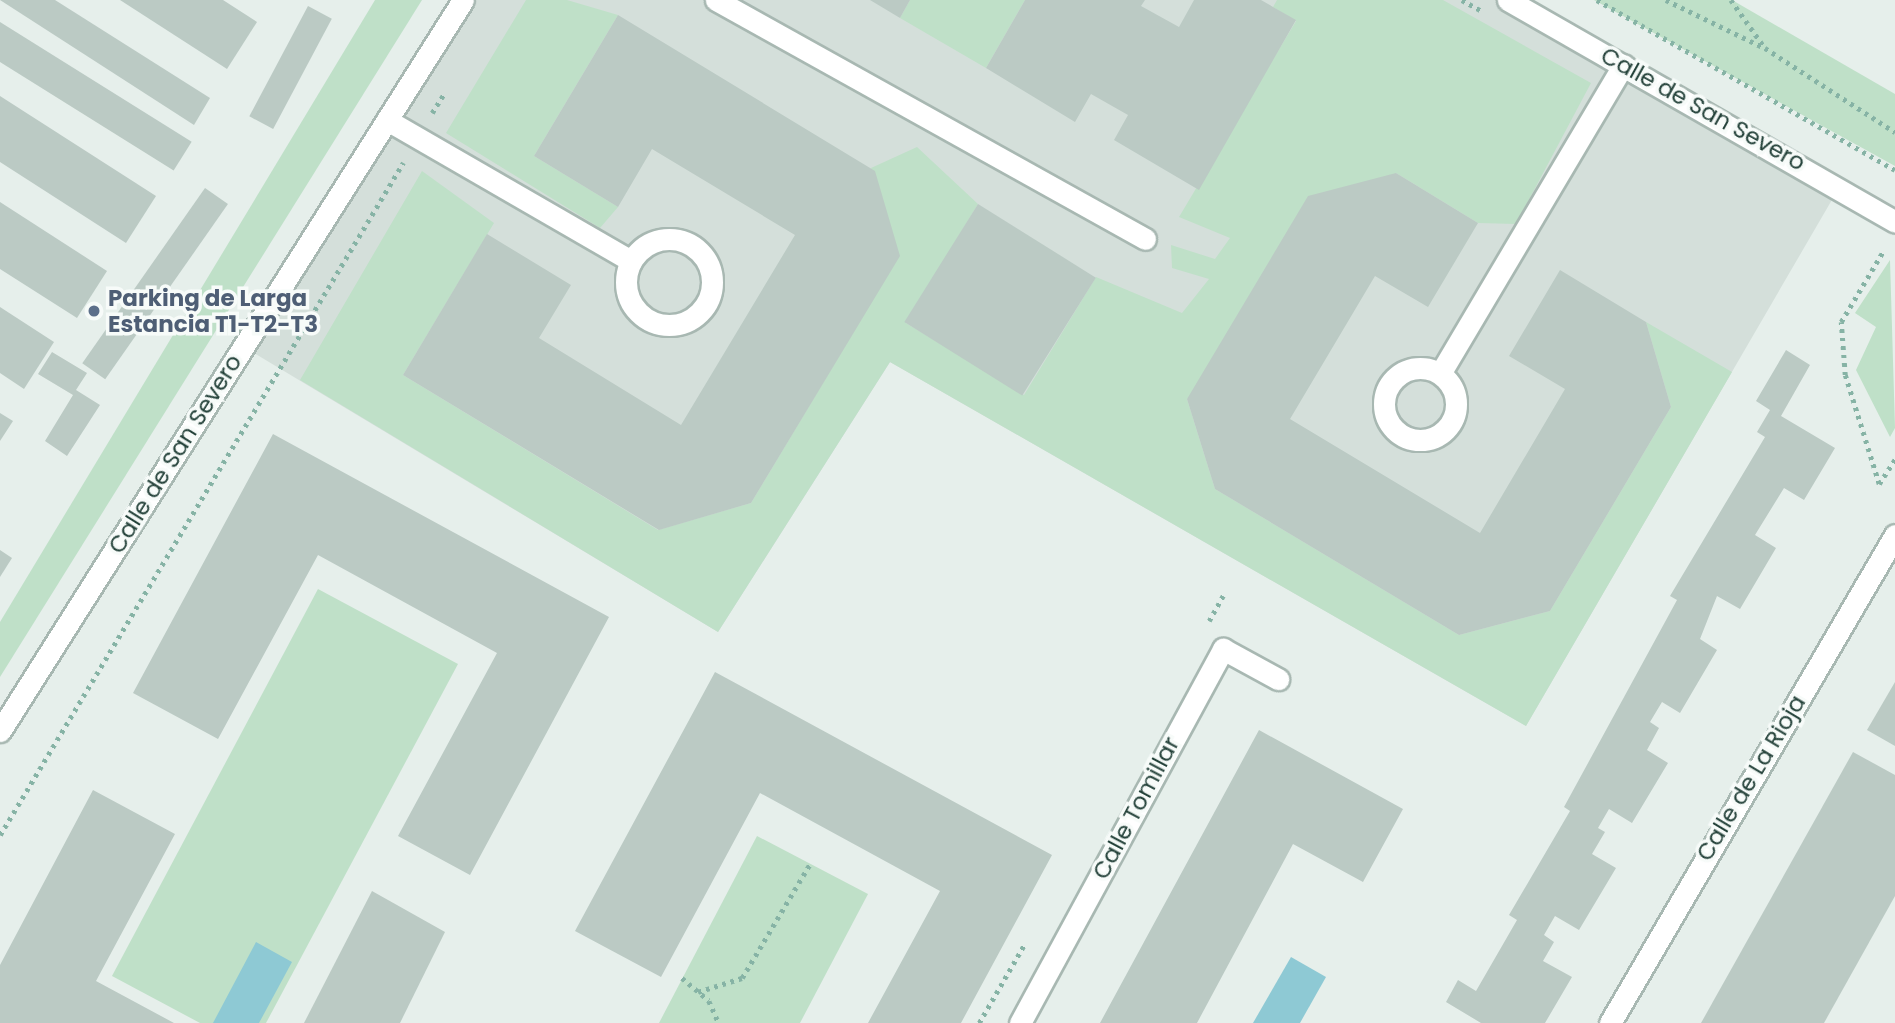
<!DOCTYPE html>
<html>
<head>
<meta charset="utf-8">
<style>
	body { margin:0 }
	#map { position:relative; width:1895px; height:1023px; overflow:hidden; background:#e6efeb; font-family:Poppins,sans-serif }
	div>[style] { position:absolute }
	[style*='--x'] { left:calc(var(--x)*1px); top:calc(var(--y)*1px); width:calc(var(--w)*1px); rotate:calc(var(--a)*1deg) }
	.built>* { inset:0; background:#d4dfda }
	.green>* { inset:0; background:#bfe0c8 }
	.water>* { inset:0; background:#8ec9d4 }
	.building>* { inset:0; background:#bbcac4; transform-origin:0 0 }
	.path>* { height:4.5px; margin-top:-2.25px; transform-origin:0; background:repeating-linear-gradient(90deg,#86b3a5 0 3.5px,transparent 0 8.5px) }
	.roads { filter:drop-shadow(2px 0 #a8b8b2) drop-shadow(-2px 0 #a8b8b2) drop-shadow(0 2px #a8b8b2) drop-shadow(0 -2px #a8b8b2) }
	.minor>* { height:21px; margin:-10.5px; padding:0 10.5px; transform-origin:10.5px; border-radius:10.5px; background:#fff }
	.minor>.ring { margin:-10.5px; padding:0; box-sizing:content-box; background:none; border:21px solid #fff; border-radius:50% }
	.dots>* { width:19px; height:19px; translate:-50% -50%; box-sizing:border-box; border:4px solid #f7fbf9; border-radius:50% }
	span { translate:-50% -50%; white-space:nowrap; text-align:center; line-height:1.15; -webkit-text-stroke:7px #f7fbf9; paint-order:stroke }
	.street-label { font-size:23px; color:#24423a }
	.service-label { font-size:23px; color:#4e5e75; font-weight:700 }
	.left { translate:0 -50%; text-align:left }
</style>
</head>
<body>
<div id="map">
	<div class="built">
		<div style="clip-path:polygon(463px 0,1508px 0,1840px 186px,1526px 726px,890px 362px,718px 632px,244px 347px)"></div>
	</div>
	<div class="green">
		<div style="clip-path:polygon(375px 0,422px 0,0 677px,0 622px)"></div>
		<div style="clip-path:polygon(526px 0,567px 0,618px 15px,534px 156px,618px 207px,600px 228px,446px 133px)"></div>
		<div style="clip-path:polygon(910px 0,1025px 0,986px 68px,900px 18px)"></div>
		<div style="clip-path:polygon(1277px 0,1443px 0,1591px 83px,1516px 224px,1478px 223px,1396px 173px,1187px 399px,1215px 489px,1459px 635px,1550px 611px,1671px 407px,1646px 322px,1732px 372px,1526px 726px,890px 362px,718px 632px,300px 380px,422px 171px,494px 223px,403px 375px,658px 530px,751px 503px,899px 256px,871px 168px,917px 147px,978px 204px,906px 323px,1024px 395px,1096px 277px,1182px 313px,1209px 279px,1172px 268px,1171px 245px,1215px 259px,1230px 238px,1179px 217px,1296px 21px,1273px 7px)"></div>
		<div style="clip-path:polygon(1594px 0,1732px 0,1895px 94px,1895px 166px)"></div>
		<div style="clip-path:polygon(1890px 260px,1895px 428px,1890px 437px,1856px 370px,1876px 327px,1855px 313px)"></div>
		<div style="clip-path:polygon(318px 589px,458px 664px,266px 1023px,200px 1023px,112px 976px)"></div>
		<div style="clip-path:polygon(757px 836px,868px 894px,800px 1023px,659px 1023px)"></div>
	</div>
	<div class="water">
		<div style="clip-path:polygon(256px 942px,292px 962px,259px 1023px,213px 1023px)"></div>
		<div style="clip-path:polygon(1291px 957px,1326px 977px,1300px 1023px,1253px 1023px)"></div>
	</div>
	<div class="building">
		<div style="clip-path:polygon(0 0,55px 0,210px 98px,194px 125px)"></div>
		<div style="clip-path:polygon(120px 0,223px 0,257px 22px,227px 69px)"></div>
		<div style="clip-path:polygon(870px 0,910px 0,900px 18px)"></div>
		<div style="clip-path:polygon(1025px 0,1145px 0,1141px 6px,1179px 27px,1194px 0,1261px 0,1296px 20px,1199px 190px,1114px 140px,1128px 115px,1091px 94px,1075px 122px,986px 68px)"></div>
		<div style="left:308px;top:6px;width:27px;height:125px;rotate:28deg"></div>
		<div style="clip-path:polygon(618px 15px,875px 171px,900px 256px,751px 503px,659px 530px,403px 375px,487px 234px,571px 285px,539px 338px,681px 425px,795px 235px,652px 149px,618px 207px,534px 156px)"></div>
		<div style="left:0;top:22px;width:226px;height:34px;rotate:32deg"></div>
		<div style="clip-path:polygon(0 96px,156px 196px,126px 243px,0 162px)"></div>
		<div style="clip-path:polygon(1396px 173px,1478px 223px,1428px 307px,1375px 276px,1290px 419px,1480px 533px,1565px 389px,1509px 356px,1560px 270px,1646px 322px,1671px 407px,1550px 611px,1459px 635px,1215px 489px,1187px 399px,1308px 196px)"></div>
		<div style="left:205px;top:188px;width:28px;height:214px;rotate:35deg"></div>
		<div style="clip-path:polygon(0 202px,107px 271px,77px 318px,0 269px)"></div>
		<div style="left:978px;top:204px;width:139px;height:139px;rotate:32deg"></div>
		<div style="clip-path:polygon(0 307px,54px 342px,24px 389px,0 373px)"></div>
		<div style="clip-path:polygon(1786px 350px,1810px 365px,1781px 416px,1835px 448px,1804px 500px,1784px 488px,1755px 535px,1776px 548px,1740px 609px,1717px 596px,1700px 639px,1717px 650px,1680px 713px,1662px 702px,1650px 722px,1659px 728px,1647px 750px,1668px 763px,1632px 823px,1609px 809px,1598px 828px,1605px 832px,1592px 854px,1616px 868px,1579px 930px,1555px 916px,1544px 935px,1554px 942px,1543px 961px,1572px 977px,1545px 1023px,1481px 1023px,1446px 1002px,1458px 980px,1476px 991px,1517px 920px,1509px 915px,1570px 811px,1564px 807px,1677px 600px,1670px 596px,1765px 437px,1757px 432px,1770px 410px,1756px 401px)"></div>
		<div style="clip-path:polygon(52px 352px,87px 373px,76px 390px,100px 405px,67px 456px,45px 441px,73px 395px,38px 374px)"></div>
		<div style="clip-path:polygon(0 413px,13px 421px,0 441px)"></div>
		<div style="clip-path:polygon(273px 434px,609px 617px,470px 875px,398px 836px,497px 653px,318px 555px,218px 739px,133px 693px)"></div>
		<div style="clip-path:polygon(0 550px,12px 558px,0 577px)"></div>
		<div style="clip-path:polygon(715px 672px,1052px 855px,961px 1023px,868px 1023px,940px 891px,760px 793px,661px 977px,575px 931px)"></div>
		<div style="clip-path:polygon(1895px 682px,1895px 746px,1867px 730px)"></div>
		<div style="clip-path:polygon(1259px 730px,1403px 809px,1363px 882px,1293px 844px,1197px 1023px,1100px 1023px)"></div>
		<div style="clip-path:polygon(1853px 752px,1895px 775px,1895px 896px,1824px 1023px,1701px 1023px)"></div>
		<div style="clip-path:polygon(93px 790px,175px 834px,96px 981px,174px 1023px,0 1023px,0 965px)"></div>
		<div style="clip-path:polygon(372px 891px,445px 932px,400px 1023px,304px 1023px)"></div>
	</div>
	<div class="path">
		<div style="--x:1462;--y:0;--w:21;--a:29"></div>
		<div style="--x:1597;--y:0;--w:343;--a:29.7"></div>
		<div style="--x:1666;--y:0;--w:108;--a:25.9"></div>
		<div style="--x:1731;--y:0;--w:59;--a:54.7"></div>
		<div style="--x:1765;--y:48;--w:155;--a:32.9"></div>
		<div style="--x:432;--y:113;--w:22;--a:-58"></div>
		<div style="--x:1879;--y:484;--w:114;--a:-107.3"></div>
		<div style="--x:1845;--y:375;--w:53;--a:-94.3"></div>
		<div style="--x:1841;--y:322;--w:84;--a:-59.2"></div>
		<div style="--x:1879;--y:484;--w:30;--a:-57"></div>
		<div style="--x:1209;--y:621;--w:29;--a:-61"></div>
		<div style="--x:0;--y:835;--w:784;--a:-59.05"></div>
		<div style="--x:682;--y:978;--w:35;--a:40"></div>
		<div style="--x:709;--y:1001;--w:24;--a:66"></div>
		<div style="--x:698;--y:992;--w:46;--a:-17.7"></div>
		<div style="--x:742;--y:978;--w:133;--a:-59.2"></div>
		<div style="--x:979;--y:1023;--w:90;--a:-60"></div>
	</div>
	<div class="roads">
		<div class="minor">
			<div style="--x:716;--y:0;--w:491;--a:29.1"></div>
			<div style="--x:1508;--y:0;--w:446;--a:29.8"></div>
			<div style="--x:387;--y:120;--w:282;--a:30"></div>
			<div class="ring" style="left:626px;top:239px;width:65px;height:65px"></div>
			<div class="ring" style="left:1384px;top:368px;width:51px;height:51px"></div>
			<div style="--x:1441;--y:372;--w:357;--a:-59.3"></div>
			<div style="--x:0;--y:731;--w:865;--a:-57.65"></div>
			<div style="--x:1020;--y:1023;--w:426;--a:-61.5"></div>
			<div style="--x:1223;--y:649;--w:63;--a:28.6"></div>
			<div style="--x:1610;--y:1023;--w:565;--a:-59.71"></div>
		</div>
	</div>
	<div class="dots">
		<div style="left:94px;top:311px;background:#5c6f8a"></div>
	</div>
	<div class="street-label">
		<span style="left:1703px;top:109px;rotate:29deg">Calle de San Severo</span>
		<span style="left:175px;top:454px;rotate:-58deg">Calle de San Severo</span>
		<span style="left:1751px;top:778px;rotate:-59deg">Calle de La Rioja</span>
		<span style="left:1136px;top:808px;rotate:-62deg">Calle Tomillar</span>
	</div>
	<div class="service-label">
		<span class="left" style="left:108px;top:311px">Parking de Larga<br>Estancia T1-T2-T3</span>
	</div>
</div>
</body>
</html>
